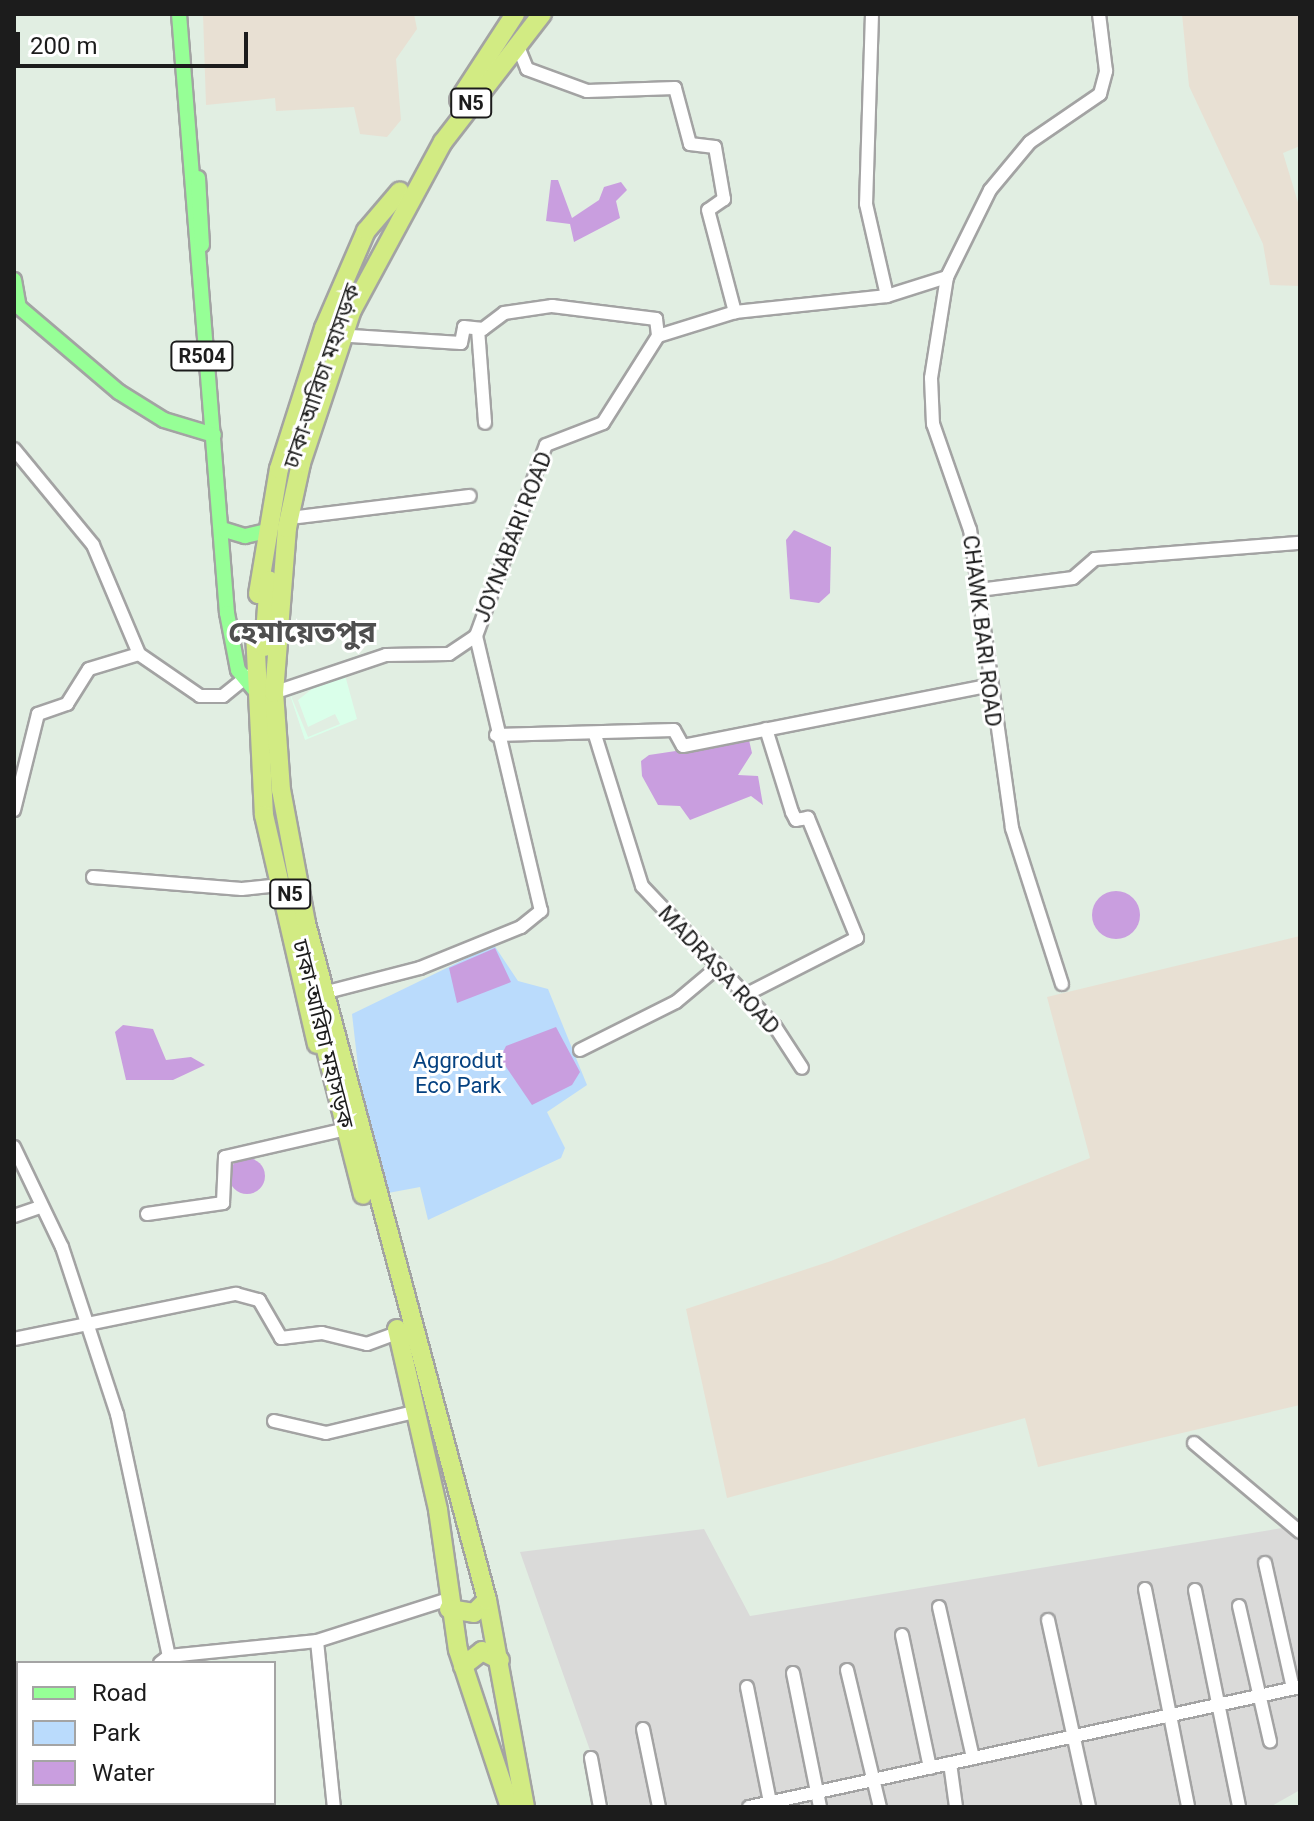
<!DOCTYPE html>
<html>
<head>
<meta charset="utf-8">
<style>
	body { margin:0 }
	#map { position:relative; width:1314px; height:1821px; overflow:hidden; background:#e1eee2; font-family:Roboto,"Noto Sans Bengali",sans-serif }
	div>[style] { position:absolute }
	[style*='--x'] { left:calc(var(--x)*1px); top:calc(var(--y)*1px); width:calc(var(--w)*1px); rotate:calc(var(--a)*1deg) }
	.residential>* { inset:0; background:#dadad9 }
	.industrial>* { inset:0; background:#e8e0d3 }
	.education>* { inset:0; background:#daffea }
	.park>* { inset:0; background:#badbfc }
	.water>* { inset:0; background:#c99edf }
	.round { border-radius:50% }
	.roads { filter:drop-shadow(2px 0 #a3a3a3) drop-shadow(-2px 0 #a3a3a3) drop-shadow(0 2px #a3a3a3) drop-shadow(0 -2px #a3a3a3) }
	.minor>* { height:12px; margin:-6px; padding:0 6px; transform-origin:6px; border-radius:6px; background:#fff }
	.major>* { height:14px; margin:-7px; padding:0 7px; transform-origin:7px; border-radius:7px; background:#96ff96 }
	.highway>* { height:18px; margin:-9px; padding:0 9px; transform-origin:9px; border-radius:9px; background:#d2eb83 }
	span { translate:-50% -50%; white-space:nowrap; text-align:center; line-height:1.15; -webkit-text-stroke:6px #fff; paint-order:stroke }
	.shield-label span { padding:2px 6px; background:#fff; border:2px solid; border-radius:6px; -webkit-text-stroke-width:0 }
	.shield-label { font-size:20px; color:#1c1c1c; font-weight:700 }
	.street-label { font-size:22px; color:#1c1c1c }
	.park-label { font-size:22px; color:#054180 }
	.district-label { font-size:30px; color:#4f4f4f; font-weight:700 }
	.frame { position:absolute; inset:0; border:16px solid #1c1c1c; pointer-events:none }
	.legend { position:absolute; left:16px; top:1661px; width:260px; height:144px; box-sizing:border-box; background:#fff; border:2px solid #a4a4a4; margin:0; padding:10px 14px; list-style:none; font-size:24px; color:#1c1c1c }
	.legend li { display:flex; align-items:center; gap:16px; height:40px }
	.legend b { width:40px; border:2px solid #a4a4a4 }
	.scale { position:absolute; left:16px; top:32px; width:232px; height:36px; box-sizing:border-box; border:4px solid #1c1c1c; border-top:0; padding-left:10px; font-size:24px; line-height:28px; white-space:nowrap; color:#1c1c1c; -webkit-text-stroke:6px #fff; paint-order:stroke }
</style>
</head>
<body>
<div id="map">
	<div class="residential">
		<div style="clip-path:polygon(1300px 1525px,1300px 1790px,1270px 1807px,610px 1807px,520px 1552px,704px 1529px,750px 1616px)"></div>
	</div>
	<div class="industrial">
		<div style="clip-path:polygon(203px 14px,414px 14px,417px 29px,396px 59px,401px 120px,387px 137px,360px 134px,354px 107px,276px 111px,275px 98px,206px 105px)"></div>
		<div style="clip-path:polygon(1182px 14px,1300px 14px,1300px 146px,1283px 153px,1300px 209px,1300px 286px,1270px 285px,1263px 244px,1189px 86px)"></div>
		<div style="clip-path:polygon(1300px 936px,1300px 1405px,1038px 1467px,1025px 1418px,727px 1498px,686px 1309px,831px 1261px,1090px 1158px,1047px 997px)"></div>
	</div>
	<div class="education">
		<div style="clip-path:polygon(evenodd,345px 675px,357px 719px,305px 740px,290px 695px,345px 675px,312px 689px,298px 700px,308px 727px,335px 714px,340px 724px,308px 737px,291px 696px,312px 689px)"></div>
	</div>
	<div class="park">
		<div style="clip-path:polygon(494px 945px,518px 981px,548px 989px,587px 1085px,547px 1112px,565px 1148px,561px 1158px,428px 1220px,420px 1187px,388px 1193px,360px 1084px,352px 1014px)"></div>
	</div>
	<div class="water">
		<div style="clip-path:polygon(551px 180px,558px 180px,572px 218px,599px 200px,604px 187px,621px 182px,627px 190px,616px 201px,620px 218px,574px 242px,570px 224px,546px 221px)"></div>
		<div style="clip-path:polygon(794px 530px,831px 547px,830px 593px,819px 603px,790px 599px,786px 540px)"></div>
		<div style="clip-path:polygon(749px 740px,752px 753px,738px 775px,758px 776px,763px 805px,751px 796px,690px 820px,680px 806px,658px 805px,642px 776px,641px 761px,649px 755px)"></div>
		<div class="round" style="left:1092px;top:891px;width:48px;height:48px"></div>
		<div style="clip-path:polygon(495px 948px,511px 982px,457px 1003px,449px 968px)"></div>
		<div style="clip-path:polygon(123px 1025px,153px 1029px,166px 1060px,191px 1057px,205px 1065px,173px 1080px,126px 1080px,115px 1032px)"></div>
		<div style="clip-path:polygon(556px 1027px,580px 1072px,572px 1085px,532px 1105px,500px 1058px,506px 1046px)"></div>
		<div class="round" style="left:229px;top:1158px;width:36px;height:36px"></div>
	</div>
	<div class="roads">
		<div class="minor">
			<div style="--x:872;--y:14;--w:190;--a:91.8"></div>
			<div style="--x:866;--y:204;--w:94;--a:77.1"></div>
			<div style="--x:517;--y:44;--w:27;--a:68"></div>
			<div style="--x:527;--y:69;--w:64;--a:20.1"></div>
			<div style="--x:587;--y:91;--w:88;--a:-2"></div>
			<div style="--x:675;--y:88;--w:58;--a:75"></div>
			<div style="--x:690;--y:144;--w:25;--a:7"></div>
			<div style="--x:715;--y:147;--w:53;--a:80.2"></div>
			<div style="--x:724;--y:199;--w:19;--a:145"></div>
			<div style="--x:708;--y:210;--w:106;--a:75.2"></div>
			<div style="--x:478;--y:329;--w:94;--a:85.7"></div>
			<div style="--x:351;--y:336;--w:110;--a:3.6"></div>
			<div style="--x:461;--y:343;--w:16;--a:-79"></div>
			<div style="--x:464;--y:327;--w:19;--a:6"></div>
			<div style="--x:483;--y:329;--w:26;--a:-37"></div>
			<div style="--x:504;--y:313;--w:49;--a:-8.3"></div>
			<div style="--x:552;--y:306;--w:105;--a:7.1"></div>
			<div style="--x:656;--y:319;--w:17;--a:83"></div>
			<div style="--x:658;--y:336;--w:81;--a:-17.3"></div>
			<div style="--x:735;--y:312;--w:153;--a:-6"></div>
			<div style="--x:887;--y:296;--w:63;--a:-17.6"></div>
			<div style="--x:14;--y:449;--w:124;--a:50.5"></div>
			<div style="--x:93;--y:545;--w:118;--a:67.1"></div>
			<div style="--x:139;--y:654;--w:74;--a:34.5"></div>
			<div style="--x:200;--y:696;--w:23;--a:0"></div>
			<div style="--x:223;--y:696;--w:32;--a:-39"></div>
			<div style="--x:298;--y:517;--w:173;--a:-7"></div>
			<div style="--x:979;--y:590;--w:95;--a:-7.3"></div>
			<div style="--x:1073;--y:578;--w:29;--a:-41"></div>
			<div style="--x:1095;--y:559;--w:206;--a:-4.5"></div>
			<div style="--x:282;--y:690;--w:110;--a:-18.6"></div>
			<div style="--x:386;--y:655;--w:63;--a:-0.9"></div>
			<div style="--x:449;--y:654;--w:32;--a:-34"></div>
			<div style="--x:476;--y:636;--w:203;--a:-69.9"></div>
			<div style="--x:546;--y:445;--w:61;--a:-21.1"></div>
			<div style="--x:603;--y:423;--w:103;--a:-57.7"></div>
			<div style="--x:496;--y:735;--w:178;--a:-1.6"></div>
			<div style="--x:674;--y:730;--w:18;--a:61"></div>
			<div style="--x:683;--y:746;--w:310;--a:-11.2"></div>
			<div style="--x:595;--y:735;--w:158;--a:72.7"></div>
			<div style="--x:642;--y:886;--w:192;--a:46.5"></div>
			<div style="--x:774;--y:1025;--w:51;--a:56.9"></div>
			<div style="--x:14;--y:810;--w:99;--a:-76"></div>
			<div style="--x:38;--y:714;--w:31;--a:-19"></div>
			<div style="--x:67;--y:704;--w:41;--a:-57.8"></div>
			<div style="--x:89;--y:669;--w:52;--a:-16.7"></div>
			<div style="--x:93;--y:877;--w:149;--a:4.6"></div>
			<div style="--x:242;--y:889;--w:37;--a:-6"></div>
			<div style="--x:1062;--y:984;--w:164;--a:-107.8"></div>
			<div style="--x:1012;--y:828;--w:301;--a:-98"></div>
			<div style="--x:970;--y:530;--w:112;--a:-109.2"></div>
			<div style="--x:933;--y:424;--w:46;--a:-92.5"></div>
			<div style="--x:931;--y:378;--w:102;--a:-81"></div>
			<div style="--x:947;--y:277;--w:97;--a:-63.7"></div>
			<div style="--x:990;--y:190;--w:62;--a:-50.2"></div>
			<div style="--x:1030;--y:142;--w:85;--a:-34.4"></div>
			<div style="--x:1100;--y:94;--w:24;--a:-75"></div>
			<div style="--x:1106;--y:71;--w:57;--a:-97"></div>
			<div style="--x:331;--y:991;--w:92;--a:-14.5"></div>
			<div style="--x:420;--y:968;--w:109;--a:-22.1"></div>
			<div style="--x:521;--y:927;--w:26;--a:-39"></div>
			<div style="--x:541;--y:911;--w:283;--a:-103.3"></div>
			<div style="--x:743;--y:996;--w:128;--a:-27"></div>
			<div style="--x:857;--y:938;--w:130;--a:-112.2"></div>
			<div style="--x:808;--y:818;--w:12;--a:171"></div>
			<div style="--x:796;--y:820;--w:9;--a:-117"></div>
			<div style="--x:792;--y:812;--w:87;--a:-107.4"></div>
			<div style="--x:580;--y:1050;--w:107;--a:-26.6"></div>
			<div style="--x:676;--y:1002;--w:50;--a:-40.1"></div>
			<div style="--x:14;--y:1147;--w:111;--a:64.4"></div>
			<div style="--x:62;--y:1247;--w:176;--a:71.8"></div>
			<div style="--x:117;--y:1414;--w:248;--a:77.9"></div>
			<div style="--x:147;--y:1214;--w:77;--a:-8.2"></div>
			<div style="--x:223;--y:1203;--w:46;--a:-87.5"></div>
			<div style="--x:225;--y:1157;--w:124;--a:-13"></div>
			<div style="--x:14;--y:1216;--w:28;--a:-19"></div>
			<div style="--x:14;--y:1339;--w:227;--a:-11.5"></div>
			<div style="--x:236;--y:1294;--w:24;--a:15"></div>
			<div style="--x:259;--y:1300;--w:44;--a:59.9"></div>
			<div style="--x:281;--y:1338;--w:41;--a:-7"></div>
			<div style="--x:322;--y:1333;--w:46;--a:13.7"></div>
			<div style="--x:367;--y:1344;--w:33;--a:-20"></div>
			<div style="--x:274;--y:1421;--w:53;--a:13"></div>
			<div style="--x:326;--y:1433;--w:90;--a:-13.4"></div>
			<div style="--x:1194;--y:1443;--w:138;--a:40"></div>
			<div style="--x:1265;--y:1563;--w:128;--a:77.4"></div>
			<div style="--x:1145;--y:1589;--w:222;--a:78.8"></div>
			<div style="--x:1195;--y:1590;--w:221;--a:78.5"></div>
			<div style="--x:1239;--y:1606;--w:139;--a:77.1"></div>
			<div style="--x:939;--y:1607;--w:155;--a:77.3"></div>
			<div style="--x:1048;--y:1620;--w:191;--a:77.6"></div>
			<div style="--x:902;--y:1635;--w:136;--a:78.1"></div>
			<div style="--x:317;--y:1641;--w:167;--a:84.2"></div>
			<div style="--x:160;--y:1663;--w:11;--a:-38"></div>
			<div style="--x:169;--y:1656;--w:149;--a:-5.8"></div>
			<div style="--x:317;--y:1641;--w:139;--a:-17.7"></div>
			<div style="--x:847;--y:1670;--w:141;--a:76.5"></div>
			<div style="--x:793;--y:1673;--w:137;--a:78.6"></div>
			<div style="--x:747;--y:1687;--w:122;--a:78.7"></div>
			<div style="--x:14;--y:1725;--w:4;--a:0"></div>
			<div style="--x:643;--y:1729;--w:80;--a:78.4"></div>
			<div style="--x:591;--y:1758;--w:50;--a:79.6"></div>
			<div style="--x:950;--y:1763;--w:44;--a:82.2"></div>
			<div style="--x:749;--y:1807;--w:564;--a:-12.29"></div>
		</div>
		<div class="major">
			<div style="--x:179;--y:14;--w:601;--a:85.42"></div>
			<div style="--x:227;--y:613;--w:58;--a:79.1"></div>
			<div style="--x:238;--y:670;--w:25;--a:50"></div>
			<div style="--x:198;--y:178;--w:67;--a:86.6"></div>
			<div style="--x:14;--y:280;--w:27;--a:80"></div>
			<div style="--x:19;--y:307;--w:131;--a:40.4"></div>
			<div style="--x:119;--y:392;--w:53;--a:31.9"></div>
			<div style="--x:164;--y:420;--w:52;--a:16.7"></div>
			<div style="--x:225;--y:530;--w:21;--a:17"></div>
			<div style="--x:245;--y:536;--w:23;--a:-13"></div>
		</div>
		<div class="highway">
			<div style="--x:459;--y:100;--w:103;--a:-56.9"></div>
			<div style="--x:258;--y:594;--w:127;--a:-80.5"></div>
			<div style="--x:279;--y:469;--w:148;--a:-72.3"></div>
			<div style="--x:324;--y:328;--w:106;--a:-66.6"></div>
			<div style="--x:366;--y:231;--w:52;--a:-49.6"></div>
			<div style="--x:255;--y:632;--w:183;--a:87.2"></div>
			<div style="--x:264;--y:815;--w:235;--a:77"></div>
			<div style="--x:264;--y:647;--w:67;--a:-85.7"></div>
			<div style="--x:321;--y:1030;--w:170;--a:75.7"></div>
			<div style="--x:397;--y:1329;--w:186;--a:77.2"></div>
			<div style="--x:438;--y:1510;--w:141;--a:81.9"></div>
			<div style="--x:458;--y:1650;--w:165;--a:71.7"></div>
			<div style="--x:449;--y:1609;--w:25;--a:9"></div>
			<div style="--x:474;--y:1613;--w:18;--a:-45"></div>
			<div style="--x:463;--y:1666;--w:24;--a:-38"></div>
			<div style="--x:482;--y:1651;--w:20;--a:27"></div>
			<div style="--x:525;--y:1807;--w:210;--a:-100.4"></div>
			<div style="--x:487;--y:1600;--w:701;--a:-104.97"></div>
			<div style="--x:306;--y:923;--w:135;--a:-100.6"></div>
			<div style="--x:281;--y:790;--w:97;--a:-94.1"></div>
			<div style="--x:274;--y:693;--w:166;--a:-85.5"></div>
			<div style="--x:287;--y:528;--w:66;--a:-77.8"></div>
			<div style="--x:301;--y:463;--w:161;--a:-71.6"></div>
			<div style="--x:352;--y:310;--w:191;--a:-61.6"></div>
			<div style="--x:443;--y:142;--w:162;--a:-52.3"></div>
		</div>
	</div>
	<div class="shield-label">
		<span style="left:471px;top:103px">N5</span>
		<span style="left:202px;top:356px">R504</span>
		<span style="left:290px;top:894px">N5</span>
	</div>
	<div class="street-label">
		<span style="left:322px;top:376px;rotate:-71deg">ঢাকা-আরিচা মহাসড়ক</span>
		<span style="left:513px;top:537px;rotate:-69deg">JOYNABARI ROAD</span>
		<span style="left:982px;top:631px;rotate:83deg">CHAWK BARI ROAD</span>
		<span style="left:719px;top:970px;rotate:47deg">MADRASA ROAD</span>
		<span style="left:323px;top:1034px;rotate:76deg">ঢাকা-আরিচা মহাসড়ক</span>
	</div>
	<div class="park-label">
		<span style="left:458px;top:1073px">Aggrodut<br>Eco Park</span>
	</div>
	<div class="district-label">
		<span style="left:302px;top:632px">হেমায়েতপুর</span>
	</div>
	<div class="frame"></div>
	<ul class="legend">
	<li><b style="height:10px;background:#96ff96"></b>Road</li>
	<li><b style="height:22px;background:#badbfc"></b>Park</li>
	<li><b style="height:22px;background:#c99edf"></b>Water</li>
	</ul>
	<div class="scale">200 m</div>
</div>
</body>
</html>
